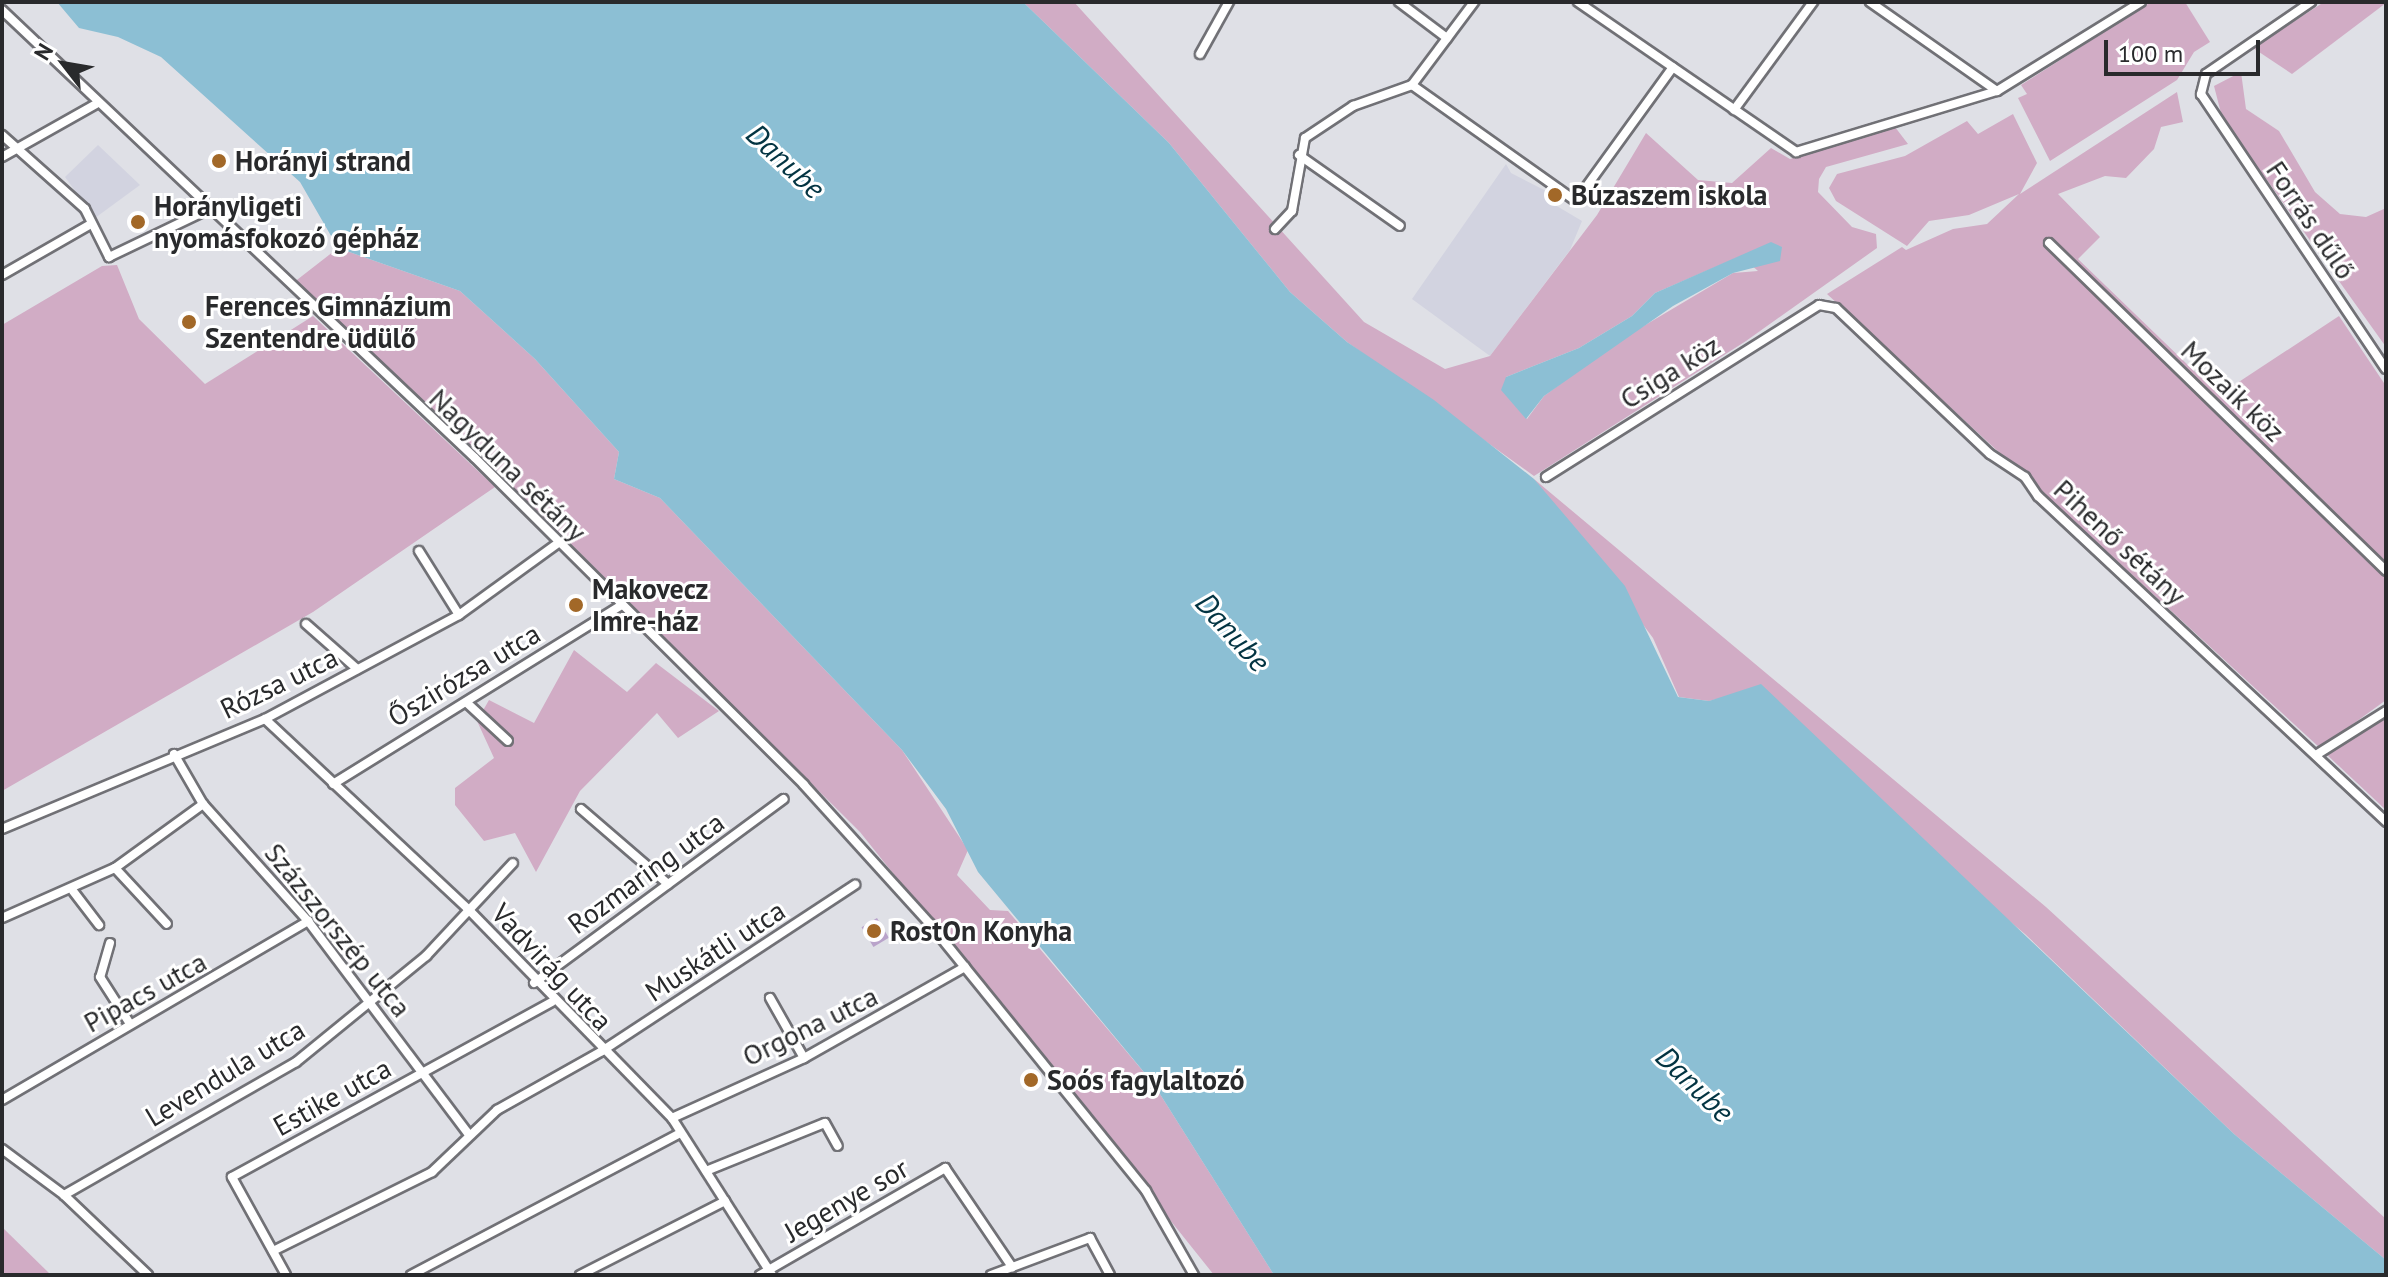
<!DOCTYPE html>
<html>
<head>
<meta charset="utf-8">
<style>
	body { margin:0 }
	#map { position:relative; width:2388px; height:1277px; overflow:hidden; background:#dfe0e6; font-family:"PT Sans",sans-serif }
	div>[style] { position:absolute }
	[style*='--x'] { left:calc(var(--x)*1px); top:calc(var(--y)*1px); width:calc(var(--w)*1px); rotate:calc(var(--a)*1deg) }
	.built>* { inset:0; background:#d2d3e0 }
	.green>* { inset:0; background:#d1acc5 }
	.water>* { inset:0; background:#8cbfd4 }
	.building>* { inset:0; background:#b9a3ca; transform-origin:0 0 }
	.roads { filter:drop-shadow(2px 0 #717176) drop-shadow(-2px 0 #717176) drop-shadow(0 2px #717176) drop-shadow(0 -2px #717176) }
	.street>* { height:8px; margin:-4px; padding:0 4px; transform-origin:4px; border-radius:4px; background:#fff }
	.dots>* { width:22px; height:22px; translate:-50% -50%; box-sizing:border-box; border:4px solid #fff; border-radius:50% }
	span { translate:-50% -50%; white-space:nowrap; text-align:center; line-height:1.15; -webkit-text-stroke:6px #fff; paint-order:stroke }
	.poi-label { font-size:28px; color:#292a2c; font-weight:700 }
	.left { translate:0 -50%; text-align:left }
	.street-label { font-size:28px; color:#292a2c }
	.water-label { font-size:30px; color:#033442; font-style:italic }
	.frame { position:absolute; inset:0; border:4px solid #292a2c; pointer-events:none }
	.north { position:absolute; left:24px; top:24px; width:80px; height:80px; -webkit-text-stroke:6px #fff; paint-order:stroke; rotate:301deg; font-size:22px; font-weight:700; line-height:32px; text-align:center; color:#292a2c }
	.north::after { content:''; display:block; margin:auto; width:28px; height:36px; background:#292a2c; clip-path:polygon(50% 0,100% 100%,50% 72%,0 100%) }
	.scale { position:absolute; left:2104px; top:40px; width:156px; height:36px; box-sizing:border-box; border:4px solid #292a2c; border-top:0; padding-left:10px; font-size:24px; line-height:28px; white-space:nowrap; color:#292a2c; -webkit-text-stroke:6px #fff; paint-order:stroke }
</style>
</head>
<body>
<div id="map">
	<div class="built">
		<div style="clip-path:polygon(98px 145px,140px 185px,95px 218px,65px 177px)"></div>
		<div style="clip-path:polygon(1506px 164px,1511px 173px,1548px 192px,1545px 199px,1582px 221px,1570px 250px,1490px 356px,1412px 299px)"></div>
	</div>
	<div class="green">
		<div style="clip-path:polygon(evenodd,1023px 2px,1074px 2px,1364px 322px,1445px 369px,1490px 356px,1597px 215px,1646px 133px,1698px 180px,1732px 183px,1771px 148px,1790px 159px,1895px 127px,1908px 144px,1826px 167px,1819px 179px,1818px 192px,1852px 227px,1876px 234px,1877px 248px,1746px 341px,1534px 476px,1347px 342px,1290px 292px,1169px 143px,1023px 2px,1741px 256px,1758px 271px,1733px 273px,1620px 340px,1544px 396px,1527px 419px,1518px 409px,1506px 377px,1579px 348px,1632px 316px,1655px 293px,1741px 256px)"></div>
		<div style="clip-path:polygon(2151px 2px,2185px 2px,2210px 42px,2194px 52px,2177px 80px,2050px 161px,2018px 98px,2027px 94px,2021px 85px)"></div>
		<div style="clip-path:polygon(2324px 2px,2386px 3px,2292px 74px,2253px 48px)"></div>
		<div style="clip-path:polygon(2241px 72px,2246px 109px,2279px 131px,2315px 192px,2340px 214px,2366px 217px,2386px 208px,2386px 347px,2222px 117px,2214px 86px)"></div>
		<div style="clip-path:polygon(2177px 92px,2183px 122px,2161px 127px,2154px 149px,2126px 178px,2105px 176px,2058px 194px,2100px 237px,2078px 259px,2219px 395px,2339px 316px,2386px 386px,2386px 700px,2320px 748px,1827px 294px,1902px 247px,1906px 250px,1953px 229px,1987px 224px,2019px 194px,1969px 215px,1929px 221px,1907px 246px,1836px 201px,1829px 188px,1837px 174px,1905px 156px,1967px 121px,1978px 134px,2013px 114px,2037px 163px,2020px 194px)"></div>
		<div style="clip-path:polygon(338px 248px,460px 291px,535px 359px,619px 452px,614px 479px,660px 498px,902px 750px,968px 850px,957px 875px,990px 910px,1008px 911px,1153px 1083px,1274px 1275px,1214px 1275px,860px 832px,575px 548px,293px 283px)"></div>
		<div style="clip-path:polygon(117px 265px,139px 319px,205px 384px,313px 316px,495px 487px,313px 612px,2px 791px,2px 325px,102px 266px)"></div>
		<div style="clip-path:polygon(1534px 479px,2046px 907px,2386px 1219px,2386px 1260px,2234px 1134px,2025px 934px,1738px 694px,1709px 701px,1679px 697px,1653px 638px)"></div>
		<div style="clip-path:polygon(574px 650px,627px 692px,656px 663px,719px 711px,678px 738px,657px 713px,580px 791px,536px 872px,515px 833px,484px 841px,455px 805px,455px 788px,494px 758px,477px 721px,489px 700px,534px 723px)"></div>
		<div style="clip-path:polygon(2386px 715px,2386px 810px,2325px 753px)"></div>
		<div style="clip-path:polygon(2px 1227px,51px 1275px,2px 1275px)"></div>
	</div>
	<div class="water">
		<div style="clip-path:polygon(57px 2px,1023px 2px,1169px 143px,1290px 292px,1347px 342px,1434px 400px,1534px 479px,1625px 586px,1678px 697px,1709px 701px,1761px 684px,2234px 1134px,2386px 1260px,2386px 1275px,1274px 1275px,1153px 1083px,978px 872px,946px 809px,902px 750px,660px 498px,614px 479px,619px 452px,535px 359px,460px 291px,338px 248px,300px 182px,161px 57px,118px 37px,79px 28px)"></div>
		<div style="clip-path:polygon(1771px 242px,1782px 247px,1780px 261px,1733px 273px,1673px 306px,1544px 396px,1526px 419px,1501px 390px,1506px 377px,1579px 348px,1632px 316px,1655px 293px)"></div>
	</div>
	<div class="building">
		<div style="left:877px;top:918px;width:23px;height:18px;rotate:59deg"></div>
	</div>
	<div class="roads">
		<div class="street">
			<div style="--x:1399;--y:2;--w:60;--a:36.9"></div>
			<div style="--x:1578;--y:2;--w:265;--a:34.5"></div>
			<div style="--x:1796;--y:152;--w:210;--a:-16.9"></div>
			<div style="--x:1997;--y:91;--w:169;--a:-31.7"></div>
			<div style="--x:1870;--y:2;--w:155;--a:35"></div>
			<div style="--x:2311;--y:2;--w:127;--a:145.6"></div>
			<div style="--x:2206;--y:74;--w:21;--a:104"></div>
			<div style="--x:2201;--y:94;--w:331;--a:56.1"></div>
			<div style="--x:2;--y:10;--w:651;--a:43.45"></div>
			<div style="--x:475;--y:458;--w:464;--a:44.8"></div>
			<div style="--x:804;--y:785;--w:188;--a:47.8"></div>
			<div style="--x:930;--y:924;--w:343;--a:51"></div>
			<div style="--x:1146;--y:1191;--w:97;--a:60.3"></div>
			<div style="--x:1200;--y:54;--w:60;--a:-60.9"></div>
			<div style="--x:1412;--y:85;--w:201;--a:35.3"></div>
			<div style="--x:1576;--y:201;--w:165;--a:-54.1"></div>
			<div style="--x:1734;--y:110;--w:134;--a:-53.8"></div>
			<div style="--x:2;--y:135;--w:111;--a:41.7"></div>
			<div style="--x:85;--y:209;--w:54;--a:63.4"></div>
			<div style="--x:109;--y:257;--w:109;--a:-25.6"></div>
			<div style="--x:1299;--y:155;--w:123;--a:35.1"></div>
			<div style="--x:2;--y:157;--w:108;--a:-29.4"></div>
			<div style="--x:1275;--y:229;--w:25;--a:-47"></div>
			<div style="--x:1292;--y:211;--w:74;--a:-79.9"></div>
			<div style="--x:1305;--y:138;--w:58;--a:-33.7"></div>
			<div style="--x:1353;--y:106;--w:63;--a:-19.6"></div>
			<div style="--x:1412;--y:85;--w:104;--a:-53.2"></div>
			<div style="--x:2049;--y:243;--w:470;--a:44.2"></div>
			<div style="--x:2;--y:275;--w:103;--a:-29.8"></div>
			<div style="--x:1546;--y:477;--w:323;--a:-32.2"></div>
			<div style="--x:1819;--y:305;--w:17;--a:10"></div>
			<div style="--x:1836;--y:308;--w:212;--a:43.5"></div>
			<div style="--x:1990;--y:454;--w:42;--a:33.3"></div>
			<div style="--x:2025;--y:477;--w:23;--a:56"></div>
			<div style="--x:2038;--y:496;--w:477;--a:43.1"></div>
			<div style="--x:419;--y:551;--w:75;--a:58"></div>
			<div style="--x:306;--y:624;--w:68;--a:41.4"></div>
			<div style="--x:466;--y:702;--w:57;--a:42.9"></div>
			<div style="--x:265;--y:719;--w:279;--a:43.1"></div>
			<div style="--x:469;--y:910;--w:291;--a:45.7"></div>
			<div style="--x:672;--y:1118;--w:186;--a:57.5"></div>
			<div style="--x:174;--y:754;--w:58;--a:59.9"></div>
			<div style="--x:203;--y:804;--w:157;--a:48.1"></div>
			<div style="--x:308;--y:921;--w:268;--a:53"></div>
			<div style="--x:2316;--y:755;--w:83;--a:-32.2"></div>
			<div style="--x:333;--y:784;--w:338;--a:-31.8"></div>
			<div style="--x:581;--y:809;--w:115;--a:40.8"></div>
			<div style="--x:2;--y:829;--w:285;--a:-22.7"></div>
			<div style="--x:265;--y:719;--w:220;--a:-28.2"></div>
			<div style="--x:459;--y:615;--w:122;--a:-36"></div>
			<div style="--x:115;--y:868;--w:76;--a:47.1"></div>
			<div style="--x:73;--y:891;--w:43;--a:52.6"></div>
			<div style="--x:2;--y:918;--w:124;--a:-23.9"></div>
			<div style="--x:115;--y:868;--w:109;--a:-36"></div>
			<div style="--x:110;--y:943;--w:35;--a:106"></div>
			<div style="--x:100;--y:977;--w:56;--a:57.4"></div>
			<div style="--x:534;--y:983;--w:310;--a:-36.4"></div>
			<div style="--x:770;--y:998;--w:69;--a:60.5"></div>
			<div style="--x:2;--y:1100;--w:355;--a:-30.3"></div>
			<div style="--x:672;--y:1118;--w:145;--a:-24.4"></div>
			<div style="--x:804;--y:1058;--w:185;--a:-29.5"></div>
			<div style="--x:2;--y:1149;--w:77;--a:36.6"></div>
			<div style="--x:64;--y:1195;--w:116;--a:43.6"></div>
			<div style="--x:706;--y:1171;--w:128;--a:-22"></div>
			<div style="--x:825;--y:1123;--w:26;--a:61"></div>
			<div style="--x:64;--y:1195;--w:267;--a:-29.8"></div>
			<div style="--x:296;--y:1062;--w:168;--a:-39.2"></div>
			<div style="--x:426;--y:956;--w:127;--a:-46.9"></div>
			<div style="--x:273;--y:1251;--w:178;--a:-26.4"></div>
			<div style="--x:432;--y:1172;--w:90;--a:-43.6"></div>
			<div style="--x:497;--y:1110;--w:120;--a:-29.3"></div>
			<div style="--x:602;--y:1051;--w:303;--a:-33.3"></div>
			<div style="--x:286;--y:1275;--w:112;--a:-118.9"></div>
			<div style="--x:232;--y:1177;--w:365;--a:-28.7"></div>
			<div style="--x:411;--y:1275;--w:304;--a:-27.8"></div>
			<div style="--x:580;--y:1275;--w:163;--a:-27"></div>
			<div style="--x:760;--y:1275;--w:214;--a:-30"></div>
			<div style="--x:945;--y:1168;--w:120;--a:55.9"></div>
			<div style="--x:991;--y:1275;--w:106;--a:-20.5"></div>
			<div style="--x:1090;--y:1238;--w:42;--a:61.6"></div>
		</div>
	</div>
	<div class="dots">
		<div style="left:219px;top:161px;background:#a26828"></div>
		<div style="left:1555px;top:195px;background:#a26828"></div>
		<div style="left:138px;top:222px;background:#a26828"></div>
		<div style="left:189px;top:322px;background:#a26828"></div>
		<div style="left:576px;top:605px;background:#a26828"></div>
		<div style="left:874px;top:931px;background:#a26828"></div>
		<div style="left:1031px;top:1080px;background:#a26828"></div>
	</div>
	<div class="poi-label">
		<span class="left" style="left:235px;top:161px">Horányi strand</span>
		<span class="left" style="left:1571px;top:195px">Búzaszem iskola</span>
		<span class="left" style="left:154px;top:222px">Horányligeti<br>nyomásfokozó gépház</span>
		<span class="left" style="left:205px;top:322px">Ferences Gimnázium<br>Szentendre üdülő</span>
		<span class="left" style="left:592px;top:605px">Makovecz<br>Imre-ház</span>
		<span class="left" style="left:890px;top:931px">RostOn Konyha</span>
		<span class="left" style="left:1047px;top:1080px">Soós fagylaltozó</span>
	</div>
	<div class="street-label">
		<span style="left:2311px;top:220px;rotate:56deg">Forrás dűlő</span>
		<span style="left:1670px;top:372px;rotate:-32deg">Csiga köz</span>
		<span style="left:2233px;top:391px;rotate:44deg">Mozaik köz</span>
		<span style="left:508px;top:465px;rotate:44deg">Nagyduna sétány</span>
		<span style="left:2120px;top:542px;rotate:43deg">Pihenő sétány</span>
		<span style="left:464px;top:675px;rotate:-31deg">Őszirózsa utca</span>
		<span style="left:279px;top:683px;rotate:-26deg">Rózsa utca</span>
		<span style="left:646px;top:873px;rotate:-36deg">Rozmaring utca</span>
		<span style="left:338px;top:930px;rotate:51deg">Százszorszép utca</span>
		<span style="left:715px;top:951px;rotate:-33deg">Muskátli utca</span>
		<span style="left:552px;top:967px;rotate:47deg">Vadvirág utca</span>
		<span style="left:145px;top:992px;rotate:-29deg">Pipacs utca</span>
		<span style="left:810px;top:1026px;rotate:-26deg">Orgona utca</span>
		<span style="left:225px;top:1073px;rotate:-31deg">Levendula utca</span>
		<span style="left:332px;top:1097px;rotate:-29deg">Estike utca</span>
		<span style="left:846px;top:1200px;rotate:-30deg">Jegenye sor</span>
	</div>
	<div class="water-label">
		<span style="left:786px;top:161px;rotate:43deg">Danube</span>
		<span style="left:1233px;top:632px;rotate:48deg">Danube</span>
		<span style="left:1695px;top:1084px;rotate:44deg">Danube</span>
	</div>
	<div class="frame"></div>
	<div class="north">N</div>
	<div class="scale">100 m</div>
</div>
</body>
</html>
